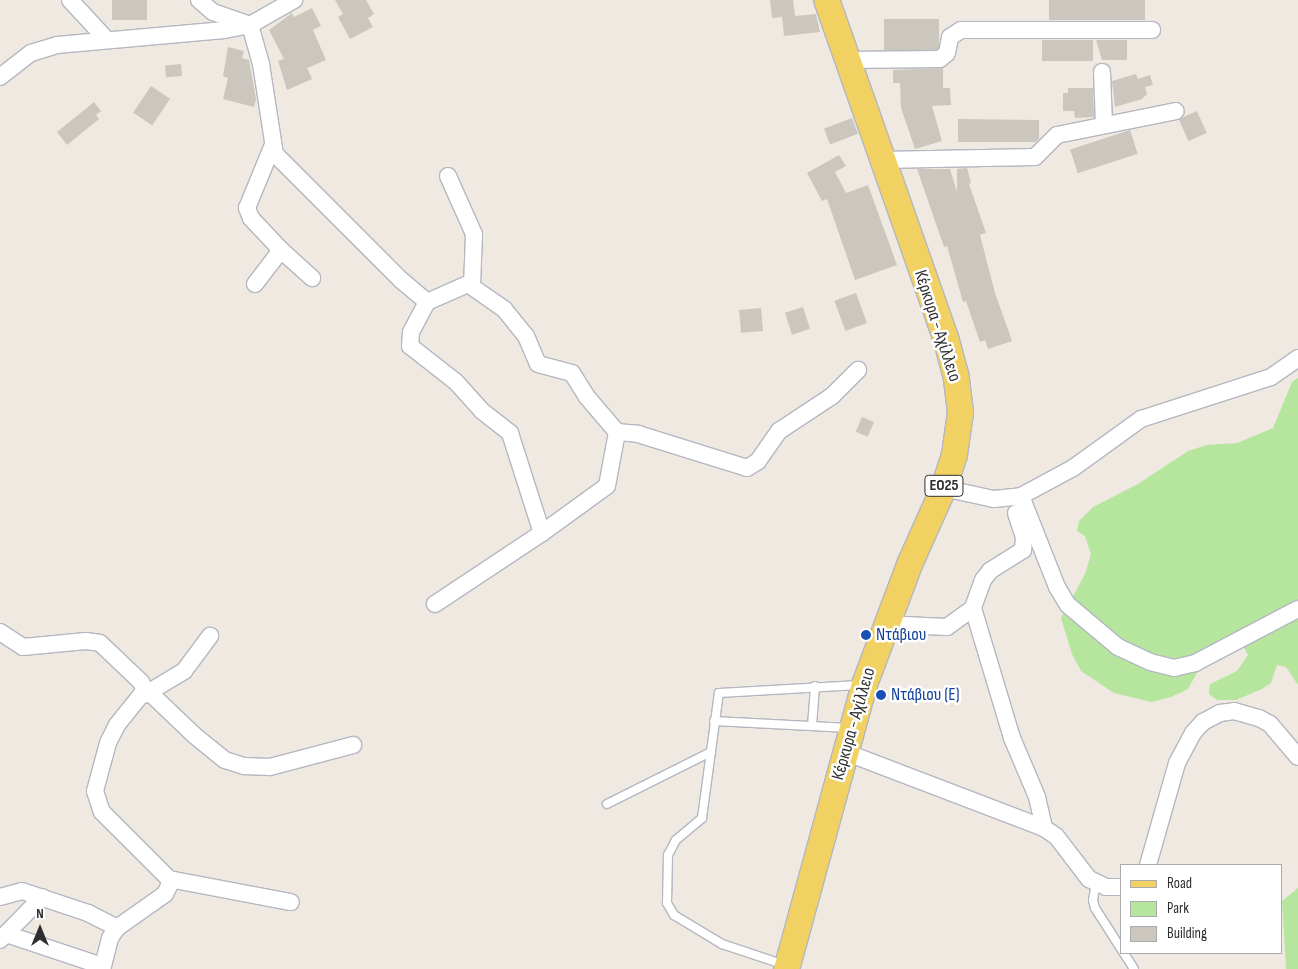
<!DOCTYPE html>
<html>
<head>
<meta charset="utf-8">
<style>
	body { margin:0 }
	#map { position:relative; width:1298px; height:969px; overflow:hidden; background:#efe9e1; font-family:"Sofia Sans Condensed",sans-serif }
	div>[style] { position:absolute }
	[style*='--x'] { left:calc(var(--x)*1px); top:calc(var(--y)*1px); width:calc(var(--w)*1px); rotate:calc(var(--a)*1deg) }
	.green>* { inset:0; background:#b6e59e }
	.building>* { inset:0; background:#cbc7bf; transform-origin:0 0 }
	.roads { filter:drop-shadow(1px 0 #b4b7c1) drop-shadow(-1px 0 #b4b7c1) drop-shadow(0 1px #b4b7c1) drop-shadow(0 -1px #b4b7c1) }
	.service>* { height:8px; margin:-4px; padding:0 4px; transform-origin:4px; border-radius:4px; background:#fff }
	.minor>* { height:16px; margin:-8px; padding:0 8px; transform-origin:8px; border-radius:8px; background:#fff }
	.primary>* { height:25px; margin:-12.5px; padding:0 12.5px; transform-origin:12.5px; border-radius:12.5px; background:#f2d163 }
	.dots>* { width:14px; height:14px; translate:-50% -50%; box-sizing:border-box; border:2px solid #fff; border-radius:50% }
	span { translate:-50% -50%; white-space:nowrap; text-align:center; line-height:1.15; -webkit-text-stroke:5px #fff; paint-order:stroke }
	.shield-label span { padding:1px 4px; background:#fff; border:1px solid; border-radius:4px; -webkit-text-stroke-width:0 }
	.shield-label { font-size:16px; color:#2e2e2e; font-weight:700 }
	.street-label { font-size:18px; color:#2e2e2e }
	.transit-label { font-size:18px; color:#164399 }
	.left { translate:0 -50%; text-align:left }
	.legend { position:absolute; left:1120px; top:864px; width:162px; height:90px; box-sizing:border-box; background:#fff; border:1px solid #ababab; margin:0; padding:6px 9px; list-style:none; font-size:15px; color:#2e2e2e }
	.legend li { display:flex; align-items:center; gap:10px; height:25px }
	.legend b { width:25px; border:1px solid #ababab }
	.north { position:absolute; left:15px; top:904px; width:50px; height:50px; -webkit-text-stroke:4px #fff; paint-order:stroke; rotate:0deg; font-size:14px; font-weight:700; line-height:20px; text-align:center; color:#2e2e2e }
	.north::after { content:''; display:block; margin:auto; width:18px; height:22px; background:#2e2e2e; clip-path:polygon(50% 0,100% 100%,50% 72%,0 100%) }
</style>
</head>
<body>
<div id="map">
	<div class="green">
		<div style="clip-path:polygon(1298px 378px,1298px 685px,1286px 667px,1277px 665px,1271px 683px,1262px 689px,1236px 700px,1217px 700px,1209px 694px,1210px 684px,1237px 671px,1248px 655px,1239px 639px,1230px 637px,1221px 640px,1207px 655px,1188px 689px,1171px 697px,1151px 702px,1114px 693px,1081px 671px,1072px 654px,1061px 618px,1085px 574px,1091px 554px,1085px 536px,1077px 531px,1079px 521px,1093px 507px,1138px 484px,1188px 451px,1207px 445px,1237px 443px,1273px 428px,1292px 382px)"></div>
		<div style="clip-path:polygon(1298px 888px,1298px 969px,1286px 969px,1282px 901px)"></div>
	</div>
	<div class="building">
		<div style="left:112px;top:0;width:35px;height:20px"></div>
		<div style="clip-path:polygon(335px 0,366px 0,374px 14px,368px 18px,373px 27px,350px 39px,338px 17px,343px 14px)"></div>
		<div style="clip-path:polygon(770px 0,793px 0,795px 16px,816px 14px,820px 32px,784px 36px,782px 17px,772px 18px)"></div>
		<div style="left:1049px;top:0;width:96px;height:20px"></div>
		<div style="clip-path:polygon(312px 8px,321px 26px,313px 30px,326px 60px,307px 68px,312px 79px,287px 90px,278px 61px,284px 59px,269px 30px,292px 13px,294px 17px)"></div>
		<div style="left:884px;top:19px;width:55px;height:31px"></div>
		<div style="left:1042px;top:40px;width:51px;height:21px"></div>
		<div style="clip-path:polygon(1096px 40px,1127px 40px,1127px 60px,1102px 60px)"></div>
		<div style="clip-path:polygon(228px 47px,244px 51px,242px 58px,249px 60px,256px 99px,254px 107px,223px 99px,228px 78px,223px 76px)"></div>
		<div style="left:181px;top:64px;width:12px;height:16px;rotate:85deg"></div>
		<div style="clip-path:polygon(943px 68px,943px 88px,950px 88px,951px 105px,932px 106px,942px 141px,915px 149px,901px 108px,900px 83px,893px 83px,893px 70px)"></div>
		<div style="clip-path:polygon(1136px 74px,1138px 79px,1150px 75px,1153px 85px,1145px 87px,1147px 94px,1142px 99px,1115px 107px,1112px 81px)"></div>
		<div style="left:151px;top:86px;width:23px;height:32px;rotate:34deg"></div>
		<div style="clip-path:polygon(1068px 88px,1093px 88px,1094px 117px,1075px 118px,1074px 111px,1063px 111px,1063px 93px,1068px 93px)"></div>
		<div style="clip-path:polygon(94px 102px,101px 111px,96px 115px,99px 119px,67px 145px,57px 132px)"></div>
		<div style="left:1197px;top:111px;width:24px;height:20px;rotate:66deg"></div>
		<div style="left:852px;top:118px;width:17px;height:30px;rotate:69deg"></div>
		<div style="clip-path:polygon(958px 119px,1039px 120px,1039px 139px,1035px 142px,958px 142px)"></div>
		<div style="left:1130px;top:130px;width:25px;height:63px;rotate:72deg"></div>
		<div style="clip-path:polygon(839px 155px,846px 166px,835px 172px,846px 193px,868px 185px,897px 265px,855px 280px,827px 199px,822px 201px,807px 173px)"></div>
		<div style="clip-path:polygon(967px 168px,971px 183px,969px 184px,986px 233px,980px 235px,995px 293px,1012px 341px,988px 349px,985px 340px,980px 342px,966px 301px,963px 302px,947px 246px,944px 247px,917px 169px,950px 169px,957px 192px,957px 169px)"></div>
		<div style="left:856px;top:293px;width:32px;height:23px;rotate:70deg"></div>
		<div style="left:803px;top:307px;width:23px;height:19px;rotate:72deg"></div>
		<div style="left:761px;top:308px;width:23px;height:22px;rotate:85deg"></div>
		<div style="left:862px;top:417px;width:13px;height:16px;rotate:23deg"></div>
	</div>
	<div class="roads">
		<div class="service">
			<div style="--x:714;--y:721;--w:135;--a:3"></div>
			<div style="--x:812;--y:726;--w:40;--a:-85.7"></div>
			<div style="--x:607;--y:804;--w:116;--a:-26.6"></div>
			<div style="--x:1096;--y:884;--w:16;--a:101"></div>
			<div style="--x:1093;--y:900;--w:8;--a:76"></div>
			<div style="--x:1095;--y:908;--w:72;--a:57.4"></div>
			<div style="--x:785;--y:965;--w:66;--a:-161.6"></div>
			<div style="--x:722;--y:944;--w:56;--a:-148.9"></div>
			<div style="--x:674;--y:915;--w:14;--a:-120"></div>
			<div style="--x:667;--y:903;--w:48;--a:-88.8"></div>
			<div style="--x:668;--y:855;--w:17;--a:-62"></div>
			<div style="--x:676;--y:840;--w:34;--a:-40"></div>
			<div style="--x:702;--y:818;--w:126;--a:-82.3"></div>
			<div style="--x:719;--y:693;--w:140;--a:-3.3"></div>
		</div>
		<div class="minor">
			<div style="--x:70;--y:0;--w:54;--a:47.2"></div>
			<div style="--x:199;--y:0;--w:18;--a:41"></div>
			<div style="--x:213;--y:12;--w:39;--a:19"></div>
			<div style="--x:250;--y:25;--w:41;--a:74.2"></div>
			<div style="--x:261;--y:64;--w:91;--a:81.2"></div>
			<div style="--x:275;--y:154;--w:178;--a:45"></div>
			<div style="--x:401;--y:280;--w:34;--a:40"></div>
			<div style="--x:427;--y:302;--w:45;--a:-23.7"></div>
			<div style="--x:468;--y:284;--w:44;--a:34.8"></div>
			<div style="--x:504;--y:309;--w:35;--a:51"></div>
			<div style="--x:526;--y:336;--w:30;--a:67"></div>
			<div style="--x:538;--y:364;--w:35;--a:15"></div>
			<div style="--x:572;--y:373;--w:28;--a:58"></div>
			<div style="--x:587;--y:397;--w:46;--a:49.4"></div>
			<div style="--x:617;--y:432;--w:21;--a:5"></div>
			<div style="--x:638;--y:434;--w:114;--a:17.3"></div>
			<div style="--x:747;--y:468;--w:13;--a:-32"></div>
			<div style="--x:758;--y:461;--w:37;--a:-55"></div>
			<div style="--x:779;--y:431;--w:64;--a:-33.4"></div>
			<div style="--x:832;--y:396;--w:37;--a:-45"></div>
			<div style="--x:847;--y:60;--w:93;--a:-0.6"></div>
			<div style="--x:940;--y:59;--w:9;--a:-41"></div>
			<div style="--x:947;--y:53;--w:16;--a:-79"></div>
			<div style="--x:950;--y:37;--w:13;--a:-32"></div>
			<div style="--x:961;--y:30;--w:191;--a:0"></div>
			<div style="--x:1102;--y:72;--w:53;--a:87.8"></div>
			<div style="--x:0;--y:77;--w:39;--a:-38"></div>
			<div style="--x:31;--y:53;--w:27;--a:-17"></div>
			<div style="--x:57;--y:45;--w:168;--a:-5.1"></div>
			<div style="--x:224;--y:30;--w:26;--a:-11"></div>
			<div style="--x:250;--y:25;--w:51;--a:-29.6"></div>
			<div style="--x:881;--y:160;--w:154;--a:-1.1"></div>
			<div style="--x:1035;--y:157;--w:31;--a:-45"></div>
			<div style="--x:1057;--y:135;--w:121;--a:-11.4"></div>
			<div style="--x:448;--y:176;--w:64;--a:65.9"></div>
			<div style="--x:474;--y:234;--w:51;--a:92.2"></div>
			<div style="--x:281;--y:250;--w:42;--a:42.1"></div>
			<div style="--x:255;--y:284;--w:43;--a:-52.6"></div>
			<div style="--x:281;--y:250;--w:44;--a:-133.2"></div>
			<div style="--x:251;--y:218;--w:11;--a:-112"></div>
			<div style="--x:247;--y:208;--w:66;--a:-67.7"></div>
			<div style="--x:427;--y:302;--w:34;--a:118"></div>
			<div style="--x:411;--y:332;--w:14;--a:94"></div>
			<div style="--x:410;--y:346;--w:58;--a:38"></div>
			<div style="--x:456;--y:382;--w:39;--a:48"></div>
			<div style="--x:482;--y:411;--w:36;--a:38"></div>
			<div style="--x:510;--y:433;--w:105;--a:72.3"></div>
			<div style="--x:542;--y:533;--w:80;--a:-35.9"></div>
			<div style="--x:607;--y:486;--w:55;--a:-79.5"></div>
			<div style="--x:943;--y:488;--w:52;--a:12.2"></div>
			<div style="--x:994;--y:499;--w:27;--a:-6"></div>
			<div style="--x:1021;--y:496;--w:59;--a:-28.3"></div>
			<div style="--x:1073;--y:468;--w:84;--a:-35.8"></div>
			<div style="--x:1141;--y:419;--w:137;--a:-17.9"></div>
			<div style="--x:1271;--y:377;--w:33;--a:-35"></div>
			<div style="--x:1021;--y:496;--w:98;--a:68.4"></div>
			<div style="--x:1057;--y:587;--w:21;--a:59"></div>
			<div style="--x:1068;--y:605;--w:65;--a:40"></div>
			<div style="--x:1118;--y:647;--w:35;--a:25"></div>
			<div style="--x:1150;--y:662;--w:25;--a:14"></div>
			<div style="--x:1174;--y:668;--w:22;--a:-13"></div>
			<div style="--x:1195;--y:663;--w:116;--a:-27.7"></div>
			<div style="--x:1016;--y:513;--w:25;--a:72"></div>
			<div style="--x:1024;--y:537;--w:13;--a:94"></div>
			<div style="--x:1023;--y:550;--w:39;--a:148"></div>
			<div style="--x:990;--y:571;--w:11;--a:128"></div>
			<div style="--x:983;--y:580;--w:30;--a:110"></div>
			<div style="--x:973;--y:608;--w:136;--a:73.3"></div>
			<div style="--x:1012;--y:738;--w:64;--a:67"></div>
			<div style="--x:1037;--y:797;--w:32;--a:77"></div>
			<div style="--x:435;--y:604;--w:128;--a:-33.6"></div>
			<div style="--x:884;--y:624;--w:63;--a:2.7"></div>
			<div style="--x:947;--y:627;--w:32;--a:-36"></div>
			<div style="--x:0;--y:632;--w:27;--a:33"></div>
			<div style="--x:23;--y:647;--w:63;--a:-5.4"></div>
			<div style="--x:86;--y:641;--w:14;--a:8"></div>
			<div style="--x:100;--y:643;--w:57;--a:43.6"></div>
			<div style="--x:141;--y:682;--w:9;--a:63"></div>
			<div style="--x:145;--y:690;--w:45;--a:128.7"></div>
			<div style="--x:117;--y:725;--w:20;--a:117"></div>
			<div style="--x:108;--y:743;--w:50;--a:105.2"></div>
			<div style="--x:95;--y:791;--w:22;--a:72"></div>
			<div style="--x:102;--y:812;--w:95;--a:45"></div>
			<div style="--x:169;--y:879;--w:5;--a:79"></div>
			<div style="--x:170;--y:884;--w:11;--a:117"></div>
			<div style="--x:165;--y:894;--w:59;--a:144.7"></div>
			<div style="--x:117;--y:928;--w:12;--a:125"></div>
			<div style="--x:110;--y:938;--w:32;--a:104"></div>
			<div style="--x:149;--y:692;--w:62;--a:43.7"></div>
			<div style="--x:194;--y:735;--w:40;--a:39"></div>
			<div style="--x:225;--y:760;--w:20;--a:18"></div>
			<div style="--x:244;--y:766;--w:26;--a:2"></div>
			<div style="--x:270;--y:767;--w:86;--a:-14.8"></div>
			<div style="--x:144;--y:695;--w:47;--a:-31"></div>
			<div style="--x:184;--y:671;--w:44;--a:-53.4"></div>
			<div style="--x:845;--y:752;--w:213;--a:20.9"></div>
			<div style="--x:1044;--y:828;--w:14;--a:34"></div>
			<div style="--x:1056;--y:836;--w:54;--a:52.5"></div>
			<div style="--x:1089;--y:879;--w:19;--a:25"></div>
			<div style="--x:1106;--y:887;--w:16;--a:0"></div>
			<div style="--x:1148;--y:865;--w:106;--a:-74.1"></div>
			<div style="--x:1177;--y:763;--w:34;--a:-62"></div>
			<div style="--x:1193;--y:733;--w:15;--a:-48"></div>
			<div style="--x:1203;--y:722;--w:19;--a:-28"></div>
			<div style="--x:1220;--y:713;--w:14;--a:-8"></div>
			<div style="--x:1234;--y:711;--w:26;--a:16"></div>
			<div style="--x:1259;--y:718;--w:13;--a:29"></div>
			<div style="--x:1270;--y:724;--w:43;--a:49.7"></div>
			<div style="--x:169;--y:879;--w:124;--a:10.7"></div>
			<div style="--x:0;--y:897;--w:23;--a:-15"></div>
			<div style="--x:22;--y:891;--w:70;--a:18.4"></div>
			<div style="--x:88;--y:913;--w:33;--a:27"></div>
			<div style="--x:6;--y:934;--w:101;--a:18.4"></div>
			<div style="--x:0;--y:940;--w:60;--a:-45.7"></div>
		</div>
		<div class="primary">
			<div style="--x:786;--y:969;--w:295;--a:-74.7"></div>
			<div style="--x:864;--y:684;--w:128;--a:-69.4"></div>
			<div style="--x:909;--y:564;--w:83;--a:-65.9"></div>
			<div style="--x:943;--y:488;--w:36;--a:-72"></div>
			<div style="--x:954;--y:454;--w:42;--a:-81.9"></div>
			<div style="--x:960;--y:412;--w:38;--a:-97"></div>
			<div style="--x:955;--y:374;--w:38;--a:-105"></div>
			<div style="--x:945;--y:337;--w:357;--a:-109.4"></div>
		</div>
	</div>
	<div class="dots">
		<div style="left:866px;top:635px;background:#1a4fb4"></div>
		<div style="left:881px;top:695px;background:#1a4fb4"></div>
	</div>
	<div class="shield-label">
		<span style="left:944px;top:486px">ΕΟ25</span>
	</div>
	<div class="street-label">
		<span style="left:937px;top:326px;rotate:72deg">Κέρκυρα - Αχίλλειο</span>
		<span style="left:854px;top:724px;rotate:-74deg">Κέρκυρα - Αχίλλειο</span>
	</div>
	<div class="transit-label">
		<span class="left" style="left:876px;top:635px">Ντάβιου</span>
		<span class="left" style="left:891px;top:695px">Ντάβιου (E)</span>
	</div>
	<ul class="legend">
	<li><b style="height:6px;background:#f2d163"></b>Road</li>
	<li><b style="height:14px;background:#b6e59e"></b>Park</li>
	<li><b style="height:14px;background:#cbc7bf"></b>Building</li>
	</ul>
	<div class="north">N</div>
</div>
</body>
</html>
